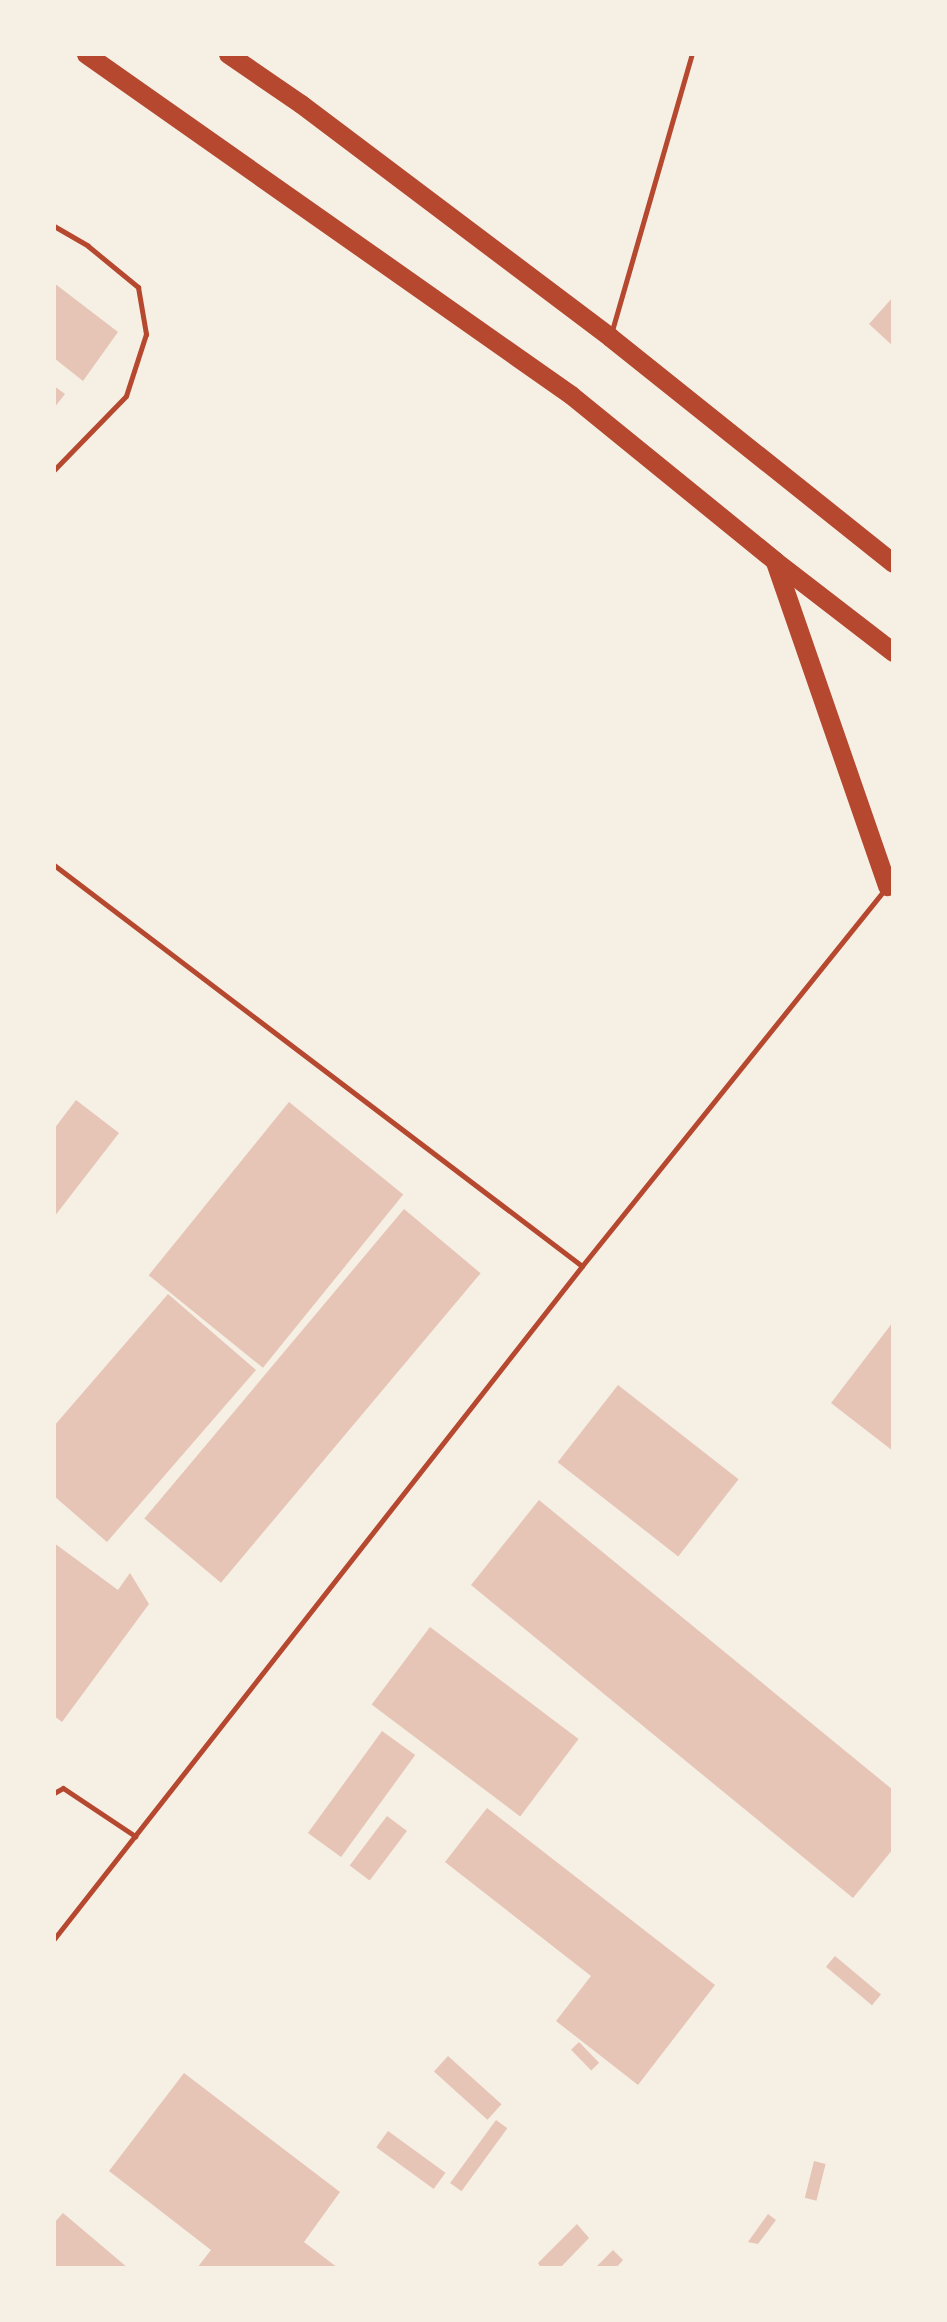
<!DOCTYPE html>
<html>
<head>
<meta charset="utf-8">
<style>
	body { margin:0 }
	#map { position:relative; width:947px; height:2322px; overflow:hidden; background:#f6efe4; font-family:"Noto Sans",sans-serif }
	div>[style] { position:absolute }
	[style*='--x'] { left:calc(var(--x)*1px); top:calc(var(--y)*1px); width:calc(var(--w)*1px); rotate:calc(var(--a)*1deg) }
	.building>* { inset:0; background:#e6c5b7; transform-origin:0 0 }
	.service>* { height:5px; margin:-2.5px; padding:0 2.5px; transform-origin:2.5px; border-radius:2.5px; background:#b5482f }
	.trunk>* { height:19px; margin:-9.5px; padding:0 9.5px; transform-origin:9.5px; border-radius:9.5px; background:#b5482f }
	span { translate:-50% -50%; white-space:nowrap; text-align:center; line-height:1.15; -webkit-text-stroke:7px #f6efe4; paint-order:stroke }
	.frame { position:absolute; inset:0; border:56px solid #f6efe4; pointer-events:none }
</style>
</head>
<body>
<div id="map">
	<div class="building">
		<div style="clip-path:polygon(54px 283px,118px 332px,83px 381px,54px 358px)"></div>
		<div style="clip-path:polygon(893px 297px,893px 346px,869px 324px)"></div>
		<div style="clip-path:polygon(54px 386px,65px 394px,54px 408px)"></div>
		<div style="clip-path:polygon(76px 1100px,119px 1133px,54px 1217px,54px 1129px)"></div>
		<div style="left:289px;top:1102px;width:147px;height:223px;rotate:39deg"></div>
		<div style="left:404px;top:1209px;width:100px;height:404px;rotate:40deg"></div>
		<div style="clip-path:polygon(168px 1294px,256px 1370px,107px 1542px,54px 1496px,54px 1426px)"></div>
		<div style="clip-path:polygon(893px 1322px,893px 1451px,831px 1403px)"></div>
		<div style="left:618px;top:1385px;width:153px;height:98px;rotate:38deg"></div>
		<div style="clip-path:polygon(539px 1500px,893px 1790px,893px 1849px,853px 1898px,471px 1585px)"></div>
		<div style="clip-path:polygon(54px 1543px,118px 1590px,130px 1573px,149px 1604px,62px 1722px,54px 1716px)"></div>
		<div style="left:430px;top:1627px;width:186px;height:97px;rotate:37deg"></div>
		<div style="left:382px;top:1731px;width:41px;height:126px;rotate:36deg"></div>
		<div style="clip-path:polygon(487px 1808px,715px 1985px,638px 2085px,556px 2021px,591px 1976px,445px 1862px)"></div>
		<div style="left:387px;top:1816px;width:25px;height:62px;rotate:37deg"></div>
		<div style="left:835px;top:1956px;width:60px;height:14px;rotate:40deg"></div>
		<div style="left:579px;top:2042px;width:29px;height:11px;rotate:46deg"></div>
		<div style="left:448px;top:2056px;width:72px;height:21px;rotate:42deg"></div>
		<div style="clip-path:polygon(184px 2073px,340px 2192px,304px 2242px,338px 2268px,197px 2268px,211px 2250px,109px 2171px)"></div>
		<div style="left:496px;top:2120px;width:14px;height:78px;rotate:36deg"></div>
		<div style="left:388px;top:2131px;width:71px;height:20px;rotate:36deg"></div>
		<div style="left:814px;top:2161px;width:12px;height:38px;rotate:14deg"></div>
		<div style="clip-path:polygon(63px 2213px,128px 2268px,54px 2268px,54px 2223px)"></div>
		<div style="clip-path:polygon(768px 2214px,776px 2220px,758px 2244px,748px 2242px)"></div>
		<div style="clip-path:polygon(577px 2224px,589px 2238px,560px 2268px,541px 2268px,538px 2263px)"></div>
		<div style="clip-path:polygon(613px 2250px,623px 2260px,616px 2268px,595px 2268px)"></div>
	</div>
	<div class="service">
		<div style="--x:54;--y:226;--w:39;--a:30"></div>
		<div style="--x:88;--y:246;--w:65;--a:39.4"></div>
		<div style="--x:138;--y:287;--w:48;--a:80.3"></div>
		<div style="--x:146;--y:334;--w:65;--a:107.9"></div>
		<div style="--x:126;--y:396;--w:103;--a:134.2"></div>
		<div style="--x:611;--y:334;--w:291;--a:-73.9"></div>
		<div style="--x:54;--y:865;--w:663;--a:37.22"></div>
		<div style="--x:54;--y:1793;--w:10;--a:-29"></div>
		<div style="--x:63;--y:1788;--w:87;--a:33.7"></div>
		<div style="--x:54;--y:1939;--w:855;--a:-51.88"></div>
		<div style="--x:582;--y:1266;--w:482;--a:-51.2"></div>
	</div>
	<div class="trunk">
		<div style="--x:86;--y:54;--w:593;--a:35.11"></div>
		<div style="--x:571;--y:395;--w:263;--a:39.1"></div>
		<div style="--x:775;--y:561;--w:149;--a:37.6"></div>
		<div style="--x:228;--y:54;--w:88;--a:34.4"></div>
		<div style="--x:301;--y:104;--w:387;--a:37"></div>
		<div style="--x:610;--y:337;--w:362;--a:38.6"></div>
		<div style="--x:775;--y:562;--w:343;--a:70.9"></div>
	</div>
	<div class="frame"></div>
</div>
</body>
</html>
